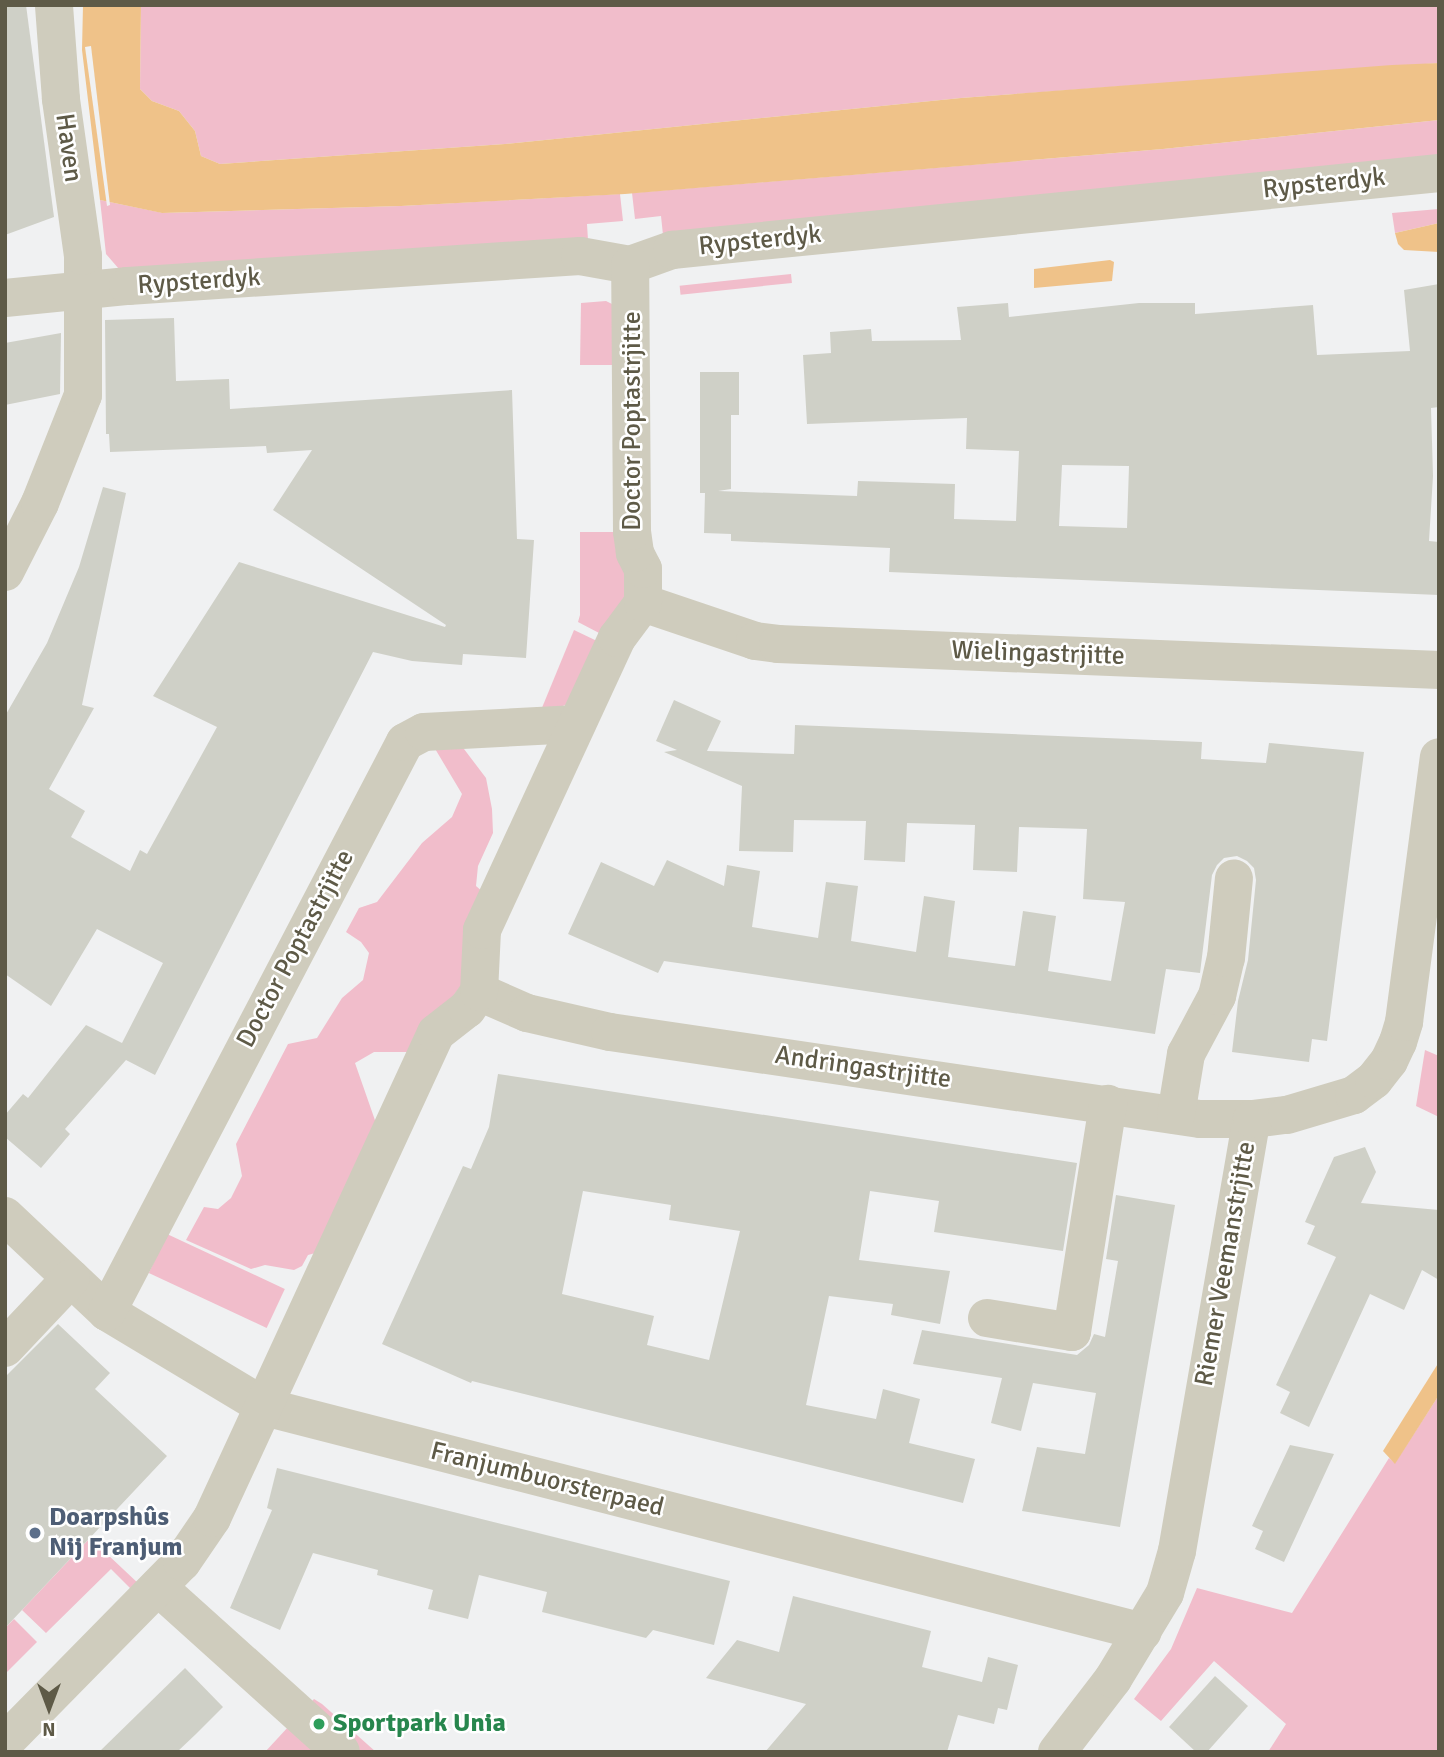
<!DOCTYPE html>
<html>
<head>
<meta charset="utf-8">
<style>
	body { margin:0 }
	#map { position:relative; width:1444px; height:1757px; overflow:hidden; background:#f0f1f2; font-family:Signika,sans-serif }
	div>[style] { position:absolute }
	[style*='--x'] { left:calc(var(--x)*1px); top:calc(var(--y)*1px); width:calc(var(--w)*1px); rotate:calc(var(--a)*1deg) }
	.green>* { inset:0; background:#f1bdcb; transform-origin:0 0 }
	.water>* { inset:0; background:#efc289 }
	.pier>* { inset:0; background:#f0f1f2 }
	.building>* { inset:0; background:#cfd0c7 }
	.minor>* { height:38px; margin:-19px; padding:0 19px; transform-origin:19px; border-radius:19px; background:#cfccbd }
	.dots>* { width:19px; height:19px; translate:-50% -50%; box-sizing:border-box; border:4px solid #fff; border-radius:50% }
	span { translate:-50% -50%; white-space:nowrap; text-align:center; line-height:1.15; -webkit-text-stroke:5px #fff; paint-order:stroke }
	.street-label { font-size:26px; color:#5e5a47 }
	.service-label { font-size:26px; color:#4e5e75; font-weight:700 }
	.left { translate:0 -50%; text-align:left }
	.leisure-label { font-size:26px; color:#27864d; font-weight:700 }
	.frame { position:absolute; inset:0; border:7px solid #5e5a47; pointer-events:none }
	.north { position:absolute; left:14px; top:1673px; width:70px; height:70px; -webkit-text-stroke:5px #fff; paint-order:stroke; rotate:180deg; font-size:19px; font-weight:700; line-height:28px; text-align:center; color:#5e5a47 }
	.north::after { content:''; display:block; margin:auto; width:24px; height:32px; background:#5e5a47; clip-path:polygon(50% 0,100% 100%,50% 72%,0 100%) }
</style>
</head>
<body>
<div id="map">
	<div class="green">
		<div style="clip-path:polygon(141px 5px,1439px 5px,1439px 63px,961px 98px,505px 144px,220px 164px,201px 156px,195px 131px,179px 111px,152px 101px,140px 89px)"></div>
		<div style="clip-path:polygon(1439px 120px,1439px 157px,663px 235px,661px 216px,635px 219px,632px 193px,1163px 149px)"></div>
		<div style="clip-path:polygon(620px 194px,623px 221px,587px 224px,588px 240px,119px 269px,106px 254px,100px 200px,163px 213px,401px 206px)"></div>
		<div style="clip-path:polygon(1439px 209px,1439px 223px,1395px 233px,1392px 213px)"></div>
		<div style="left:791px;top:274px;width:9px;height:112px;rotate:84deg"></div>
		<div style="clip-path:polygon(606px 301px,612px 304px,616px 365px,580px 365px,581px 303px)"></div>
		<div style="clip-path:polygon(580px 532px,617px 532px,630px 591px,601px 634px,578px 622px,580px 615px)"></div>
		<div style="clip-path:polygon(574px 630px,597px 641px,568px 704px,539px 715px)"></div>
		<div style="clip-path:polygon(434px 747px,464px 749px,486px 778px,492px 809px,493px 833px,478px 866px,476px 886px,483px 892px,466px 979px,411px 1052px,374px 1052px,355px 1063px,377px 1126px,319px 1252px,308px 1255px,302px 1266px,294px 1270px,265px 1265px,251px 1269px,186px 1240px,204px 1207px,218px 1209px,231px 1198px,242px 1176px,236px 1144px,288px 1044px,317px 1038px,342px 998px,363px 980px,369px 953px,361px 942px,346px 932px,359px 908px,377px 902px,422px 843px,452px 817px,462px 794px)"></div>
		<div style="clip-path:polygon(1425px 1050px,1439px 1056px,1439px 1117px,1416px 1106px)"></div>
		<div style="left:167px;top:1234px;width:130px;height:43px;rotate:25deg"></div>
		<div style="clip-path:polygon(1439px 1395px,1439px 1752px,1268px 1752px,1286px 1724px,1214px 1661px,1161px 1721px,1134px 1699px,1171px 1649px,1197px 1588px,1292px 1613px,1389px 1458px,1395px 1463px)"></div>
		<div style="clip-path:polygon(90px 1538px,140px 1585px,134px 1592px,111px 1569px,46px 1633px,22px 1610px)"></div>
		<div style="clip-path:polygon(14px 1619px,37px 1642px,5px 1674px,5px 1628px)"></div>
		<div style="clip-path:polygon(314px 1699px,322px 1704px,376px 1752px,265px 1752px)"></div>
	</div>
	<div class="water">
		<div style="clip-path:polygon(83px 5px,141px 5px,140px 89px,152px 101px,179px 111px,195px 131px,201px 156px,220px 164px,505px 144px,961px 98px,1392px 65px,1439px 63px,1439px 120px,1163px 149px,625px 194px,401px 206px,162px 213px,100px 200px,82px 50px)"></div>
		<div style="clip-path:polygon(1439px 223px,1439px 252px,1404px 250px,1398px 244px,1395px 233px)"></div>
		<div style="clip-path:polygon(1110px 260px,1114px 262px,1112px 281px,1034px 288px,1034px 269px)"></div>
		<div style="clip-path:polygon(1439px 1362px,1439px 1395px,1395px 1464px,1383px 1451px)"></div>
	</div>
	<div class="pier">
		<div style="clip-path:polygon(91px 46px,110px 205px,107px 206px,85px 47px)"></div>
	</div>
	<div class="building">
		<div style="clip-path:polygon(26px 5px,54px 217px,5px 235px,5px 6px)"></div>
		<div style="clip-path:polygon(evenodd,1439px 284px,1439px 407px,1431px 408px,1433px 476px,1429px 541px,1439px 542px,1439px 595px,889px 572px,890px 548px,731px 541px,731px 534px,704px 533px,705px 493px,700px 493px,700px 372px,739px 372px,739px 415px,731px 415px,731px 489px,718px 491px,857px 496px,858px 481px,955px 484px,954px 519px,1016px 521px,1019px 451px,966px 449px,967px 418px,807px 424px,803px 355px,831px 353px,830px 332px,871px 329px,872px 341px,961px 340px,957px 307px,1008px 303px,1009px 317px,1139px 303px,1195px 303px,1195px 314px,1313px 305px,1317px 355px,1410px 351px,1404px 290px,1439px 284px,1062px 465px,1129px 466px,1127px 528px,1059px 526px,1062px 465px)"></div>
		<div style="clip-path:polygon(174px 318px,176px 381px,229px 379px,230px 409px,512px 390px,517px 539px,534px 540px,526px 658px,463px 654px,462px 665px,412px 661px,373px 652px,155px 1075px,126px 1060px,65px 1129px,70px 1134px,41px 1168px,5px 1137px,5px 1115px,23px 1094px,28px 1098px,86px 1025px,122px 1043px,163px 963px,97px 929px,51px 1006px,5px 974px,5px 716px,47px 643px,79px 567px,103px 487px,126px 493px,82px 705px,94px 708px,49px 789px,85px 811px,71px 837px,130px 871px,140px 850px,147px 854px,217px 727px,153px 696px,239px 562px,445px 627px,446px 625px,273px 510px,312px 450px,267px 453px,266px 446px,110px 452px,109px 434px,106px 434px,105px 320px)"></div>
		<div style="clip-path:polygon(61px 333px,60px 394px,5px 405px,5px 343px)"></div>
		<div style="clip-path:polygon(674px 700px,721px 721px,707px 751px,794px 754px,795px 725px,1202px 742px,1201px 759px,1266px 763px,1269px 743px,1364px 752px,1327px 1041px,1312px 1039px,1309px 1062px,1232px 1052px,1238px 1001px,1248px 960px,1256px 880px,1254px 868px,1247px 861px,1237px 856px,1224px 858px,1217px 865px,1212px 875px,1200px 973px,1166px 969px,1155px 1034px,664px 961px,658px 973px,568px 934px,601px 862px,654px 886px,667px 860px,724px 886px,727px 865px,760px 871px,752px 927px,818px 938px,826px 882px,858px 886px,851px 941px,916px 952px,924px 896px,955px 901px,948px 957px,1015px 966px,1023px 911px,1056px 916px,1048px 971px,1111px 981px,1125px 902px,1083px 899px,1087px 829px,1019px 827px,1017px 872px,973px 870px,975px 825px,907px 823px,905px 862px,864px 860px,866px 821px,794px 820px,793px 852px,739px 851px,742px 786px,664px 752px,677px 750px,656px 741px)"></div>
		<div style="clip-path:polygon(evenodd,498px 1074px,1077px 1163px,1063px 1251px,934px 1232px,939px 1201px,870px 1191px,859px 1260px,950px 1271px,940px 1324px,891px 1315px,893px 1304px,829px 1296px,806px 1405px,876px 1419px,883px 1389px,920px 1399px,909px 1443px,975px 1459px,963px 1503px,472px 1381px,471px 1383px,382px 1344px,463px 1166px,471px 1169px,489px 1127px,498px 1074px,583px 1191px,671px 1205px,669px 1220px,740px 1231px,709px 1360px,647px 1345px,654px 1316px,562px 1294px,583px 1191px)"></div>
		<div style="clip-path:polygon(1365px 1147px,1376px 1172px,1361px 1203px,1439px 1210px,1439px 1280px,1422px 1270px,1404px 1310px,1370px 1294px,1309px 1427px,1280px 1413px,1290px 1392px,1276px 1385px,1336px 1257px,1307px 1244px,1315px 1226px,1305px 1222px,1334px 1157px)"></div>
		<div style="clip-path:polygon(1116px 1195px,1175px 1205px,1120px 1527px,1022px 1511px,1037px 1447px,1085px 1454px,1096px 1393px,1033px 1383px,1021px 1431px,991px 1423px,1002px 1378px,913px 1364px,922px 1330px,1077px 1355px,1089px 1345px,1094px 1334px,1105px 1337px,1118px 1261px,1106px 1259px)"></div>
		<div style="clip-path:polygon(58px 1324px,110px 1373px,95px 1389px,167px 1456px,5px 1628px,5px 1377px)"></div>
		<div style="clip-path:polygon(1290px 1445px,1334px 1454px,1284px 1562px,1255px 1549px,1263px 1531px,1252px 1526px)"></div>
		<div style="clip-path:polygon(277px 1468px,730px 1581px,714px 1645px,653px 1630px,646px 1638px,542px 1612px,547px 1592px,479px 1575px,468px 1619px,428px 1609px,433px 1590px,377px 1575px,378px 1570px,313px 1553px,280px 1630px,230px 1608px,272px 1510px,267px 1508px)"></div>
		<div style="clip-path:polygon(793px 1596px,931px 1631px,922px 1667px,982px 1682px,988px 1657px,1018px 1665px,1007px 1710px,998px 1708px,994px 1724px,958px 1715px,947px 1752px,765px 1752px,806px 1704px,706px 1678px,737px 1640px,779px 1652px)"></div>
		<div style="clip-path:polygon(185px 1668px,223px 1707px,196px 1734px,177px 1752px,99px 1752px)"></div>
		<div style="clip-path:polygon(1215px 1676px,1248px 1706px,1207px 1752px,1196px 1752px,1169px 1727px)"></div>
	</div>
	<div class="minor">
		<div style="--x:5;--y:298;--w:124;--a:-5.6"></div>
		<div style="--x:128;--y:286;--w:453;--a:-3.8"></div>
		<div style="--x:580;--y:256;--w:51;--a:10.2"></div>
		<div style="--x:630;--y:265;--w:45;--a:-19.7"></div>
		<div style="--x:672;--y:250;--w:771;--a:-5.73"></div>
		<div style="--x:5;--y:572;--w:77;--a:-63.1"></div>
		<div style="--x:40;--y:503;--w:116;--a:-68.3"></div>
		<div style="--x:83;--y:395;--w:139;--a:-90"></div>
		<div style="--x:83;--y:256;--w:159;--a:-98"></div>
		<div style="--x:61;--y:99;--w:94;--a:-94.3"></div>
		<div style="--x:643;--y:603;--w:118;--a:18.7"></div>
		<div style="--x:755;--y:641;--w:23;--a:7"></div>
		<div style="--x:778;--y:644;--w:662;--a:2.25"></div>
		<div style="--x:479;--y:992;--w:52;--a:23.6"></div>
		<div style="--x:527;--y:1013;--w:85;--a:12.9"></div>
		<div style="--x:610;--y:1032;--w:596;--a:8.39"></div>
		<div style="--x:1200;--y:1119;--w:52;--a:0"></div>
		<div style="--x:1176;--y:1115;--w:62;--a:-80.7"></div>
		<div style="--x:1186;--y:1054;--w:66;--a:-61.9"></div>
		<div style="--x:1217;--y:996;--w:39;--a:-77"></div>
		<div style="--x:1226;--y:958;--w:80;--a:-84.3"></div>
		<div style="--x:5;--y:1216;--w:140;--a:43.3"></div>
		<div style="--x:107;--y:1312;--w:184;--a:31"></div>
		<div style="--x:265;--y:1407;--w:906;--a:14.37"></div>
		<div style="--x:107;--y:1312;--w:643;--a:-62.4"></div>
		<div style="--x:405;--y:742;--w:21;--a:-28"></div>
		<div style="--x:424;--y:732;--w:153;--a:-3"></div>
		<div style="--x:987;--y:1318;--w:86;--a:9.4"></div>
		<div style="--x:1072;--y:1332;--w:231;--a:-81"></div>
		<div style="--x:5;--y:1348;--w:96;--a:-46.7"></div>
		<div style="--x:158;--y:1587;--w:246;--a:42"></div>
		<div style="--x:5;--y:1742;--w:252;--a:-45.5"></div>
		<div style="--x:182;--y:1562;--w:53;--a:-55.7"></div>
		<div style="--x:212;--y:1518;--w:534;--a:-65.21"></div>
		<div style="--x:436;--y:1033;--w:39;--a:-38"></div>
		<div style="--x:467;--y:1009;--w:21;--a:-55"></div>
		<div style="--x:479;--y:992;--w:62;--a:-87.2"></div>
		<div style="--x:482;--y:930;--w:322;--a:-65.2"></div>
		<div style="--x:617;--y:638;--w:44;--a:-53.4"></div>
		<div style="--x:643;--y:603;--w:34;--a:-90"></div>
		<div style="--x:643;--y:569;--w:18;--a:-117"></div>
		<div style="--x:635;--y:553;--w:22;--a:-98"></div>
		<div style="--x:632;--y:531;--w:266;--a:-90.4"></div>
		<div style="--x:1057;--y:1752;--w:92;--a:-52.5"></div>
		<div style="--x:1113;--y:1679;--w:100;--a:-58.8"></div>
		<div style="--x:1165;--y:1593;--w:44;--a:-74.1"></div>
		<div style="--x:1177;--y:1551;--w:438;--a:-80.2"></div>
		<div style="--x:1252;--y:1119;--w:35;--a:-7"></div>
		<div style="--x:1287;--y:1115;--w:70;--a:-16.6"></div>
		<div style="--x:1354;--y:1095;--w:25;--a:-37"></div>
		<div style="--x:1374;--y:1080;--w:24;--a:-52"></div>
		<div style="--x:1389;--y:1061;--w:21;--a:-65"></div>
		<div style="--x:1398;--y:1042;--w:21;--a:-73"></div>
		<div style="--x:1404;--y:1022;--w:267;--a:-82.5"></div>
	</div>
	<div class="dots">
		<div style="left:35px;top:1533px;background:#5c6f8a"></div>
		<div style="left:319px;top:1724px;background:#2e9e5b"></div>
	</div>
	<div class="street-label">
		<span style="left:68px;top:148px;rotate:82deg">Haven</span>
		<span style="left:1324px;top:184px;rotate:-6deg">Rypsterdyk</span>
		<span style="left:760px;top:241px;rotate:-6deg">Rypsterdyk</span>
		<span style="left:199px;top:282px;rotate:-4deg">Rypsterdyk</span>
		<span style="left:633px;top:421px;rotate:-90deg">Doctor Poptastrjitte</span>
		<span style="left:1038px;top:654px;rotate:2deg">Wielingastrjitte</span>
		<span style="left:296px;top:949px;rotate:-62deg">Doctor Poptastrjitte</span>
		<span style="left:863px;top:1068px;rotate:8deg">Andringastrjitte</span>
		<span style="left:1226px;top:1264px;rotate:-80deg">Riemer Veemanstrjitte</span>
		<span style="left:547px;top:1480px;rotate:14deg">Franjumbuorsterpaed</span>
	</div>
	<div class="service-label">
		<span class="left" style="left:49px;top:1533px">Doarpshûs<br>Nij Franjum</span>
	</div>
	<div class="leisure-label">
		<span class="left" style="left:333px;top:1724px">Sportpark Unia</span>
	</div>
	<div class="frame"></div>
	<div class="north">N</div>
</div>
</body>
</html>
